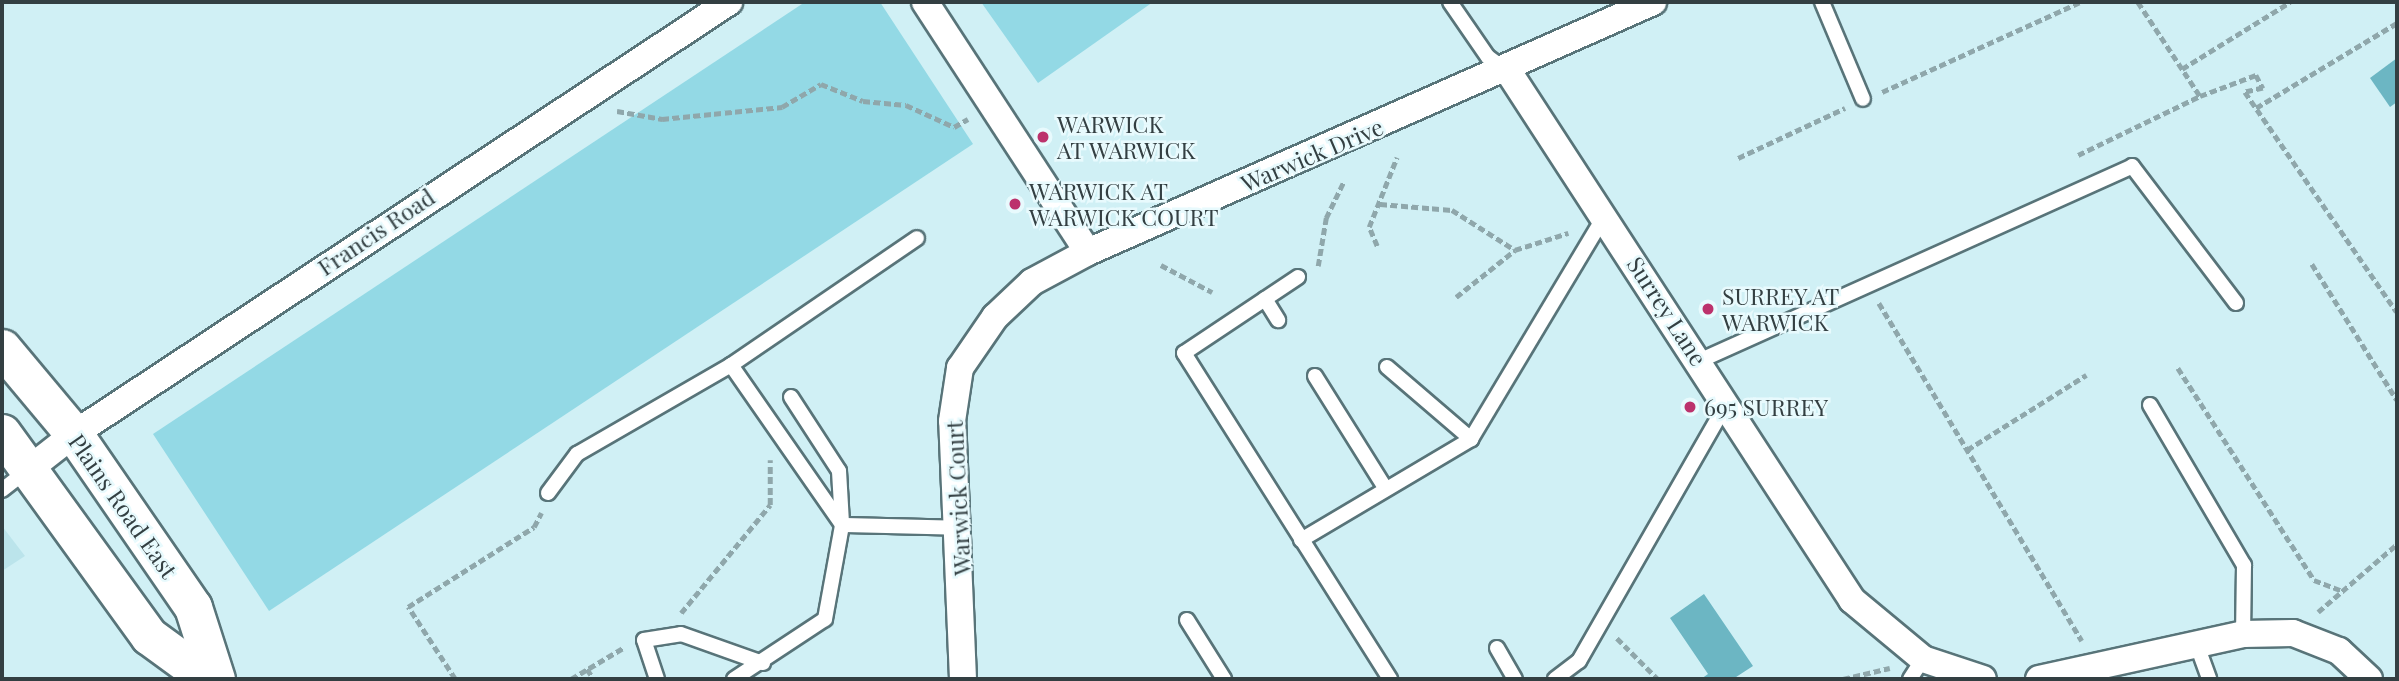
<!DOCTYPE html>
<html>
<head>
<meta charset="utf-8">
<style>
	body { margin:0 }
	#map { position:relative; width:2399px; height:681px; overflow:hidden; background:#d0f0f5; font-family:"Playfair Display",serif }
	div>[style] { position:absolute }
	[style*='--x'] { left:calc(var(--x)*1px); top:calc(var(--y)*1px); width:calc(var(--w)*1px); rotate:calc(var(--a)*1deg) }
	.built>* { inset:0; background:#bbe4eb }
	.green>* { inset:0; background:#93d9e5 }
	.water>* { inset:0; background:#6cb6c3 }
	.path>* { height:4.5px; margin-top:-2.25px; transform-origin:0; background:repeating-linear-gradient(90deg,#8fa7ab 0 7px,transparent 0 10.5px) }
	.roads { filter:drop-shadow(2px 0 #587479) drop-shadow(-2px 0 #587479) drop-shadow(0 2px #587479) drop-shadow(0 -2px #587479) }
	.lane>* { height:14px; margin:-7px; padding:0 7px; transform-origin:7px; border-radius:7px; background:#fff }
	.street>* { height:26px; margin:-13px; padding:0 13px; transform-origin:13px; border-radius:13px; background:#fff }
	.secondary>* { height:37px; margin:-18.5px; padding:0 18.5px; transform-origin:18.5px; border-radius:18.5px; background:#fff }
	.dots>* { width:19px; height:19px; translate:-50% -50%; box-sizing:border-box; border:4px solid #e8fafd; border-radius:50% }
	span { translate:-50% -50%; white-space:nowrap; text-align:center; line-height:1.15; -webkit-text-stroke:5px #e8fafd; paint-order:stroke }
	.poi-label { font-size:23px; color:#333f42 }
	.left { translate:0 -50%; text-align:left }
	.street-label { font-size:23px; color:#333f42 }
	.frame { position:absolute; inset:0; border:4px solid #333f42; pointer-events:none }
</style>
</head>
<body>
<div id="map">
	<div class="built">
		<div style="clip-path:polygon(2px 526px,25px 556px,2px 571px)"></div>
	</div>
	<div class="green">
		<div style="clip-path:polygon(805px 2px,880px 2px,973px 144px,269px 611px,153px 434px)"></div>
		<div style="clip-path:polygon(981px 2px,1153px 2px,1038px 83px)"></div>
	</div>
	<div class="water">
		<div style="clip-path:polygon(2397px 58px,2397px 102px,2390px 107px,2370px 78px)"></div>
		<div style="clip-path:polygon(1704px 594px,1753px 666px,1733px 679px,1701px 679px,1708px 674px,1670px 618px)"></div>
	</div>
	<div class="path">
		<div style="--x:2138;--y:2;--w:113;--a:56.6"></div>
		<div style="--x:2200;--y:96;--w:60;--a:-20.6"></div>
		<div style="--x:2256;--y:75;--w:15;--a:62"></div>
		<div style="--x:2263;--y:88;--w:18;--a:167"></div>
		<div style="--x:2245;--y:92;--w:267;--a:55.4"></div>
		<div style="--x:2182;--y:69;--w:127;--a:-31.8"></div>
		<div style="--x:1882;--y:92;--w:217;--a:-24.4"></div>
		<div style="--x:2256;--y:108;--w:165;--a:-31.1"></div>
		<div style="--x:617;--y:111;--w:46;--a:10.1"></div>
		<div style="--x:662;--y:119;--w:121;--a:-5.7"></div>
		<div style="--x:782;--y:107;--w:45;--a:-30.5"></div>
		<div style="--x:821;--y:84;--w:45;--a:22"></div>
		<div style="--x:863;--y:101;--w:43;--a:5.3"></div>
		<div style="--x:906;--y:105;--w:53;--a:24.6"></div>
		<div style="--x:954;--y:127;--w:16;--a:-30"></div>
		<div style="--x:2078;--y:155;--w:136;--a:-25.8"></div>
		<div style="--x:1738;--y:158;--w:118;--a:-25"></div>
		<div style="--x:1380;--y:204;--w:72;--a:4.8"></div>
		<div style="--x:1452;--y:210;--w:75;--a:32.4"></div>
		<div style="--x:1515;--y:250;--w:56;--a:-17.8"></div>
		<div style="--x:1377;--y:246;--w:21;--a:-113"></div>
		<div style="--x:1369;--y:227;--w:75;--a:-68.2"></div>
		<div style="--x:2312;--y:264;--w:160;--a:58"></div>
		<div style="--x:1161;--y:265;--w:58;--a:27.9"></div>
		<div style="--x:1318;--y:266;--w:49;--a:-80.5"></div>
		<div style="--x:1326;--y:218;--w:41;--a:-64.1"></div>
		<div style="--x:1456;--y:297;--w:75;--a:-38.5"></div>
		<div style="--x:1879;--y:303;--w:394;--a:59"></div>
		<div style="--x:2178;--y:368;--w:252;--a:57.3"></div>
		<div style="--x:2314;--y:580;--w:30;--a:21"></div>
		<div style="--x:1967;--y:450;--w:141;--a:-32.2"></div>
		<div style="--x:2318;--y:612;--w:104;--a:-40.7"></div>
		<div style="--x:681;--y:613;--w:140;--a:-50.5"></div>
		<div style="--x:770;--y:505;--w:45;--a:-90"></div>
		<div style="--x:1617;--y:638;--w:58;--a:45"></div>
		<div style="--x:587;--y:669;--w:12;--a:55"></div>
		<div style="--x:455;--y:679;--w:86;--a:-123.1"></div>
		<div style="--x:408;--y:607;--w:149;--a:-32.4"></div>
		<div style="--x:534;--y:527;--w:16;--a:-63"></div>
		<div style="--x:571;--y:679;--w:61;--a:-30.8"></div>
		<div style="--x:1843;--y:679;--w:48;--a:-13.2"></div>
	</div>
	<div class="roads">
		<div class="lane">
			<div style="--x:1450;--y:2;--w:67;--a:55.4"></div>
			<div style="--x:1488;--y:57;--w:22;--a:36"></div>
			<div style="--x:1822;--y:2;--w:105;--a:67.1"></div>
			<div style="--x:1298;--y:277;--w:137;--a:146.3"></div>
			<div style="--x:1184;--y:353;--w:386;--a:57.7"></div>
			<div style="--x:1265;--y:299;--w:25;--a:58"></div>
			<div style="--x:1699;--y:361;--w:475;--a:-24.2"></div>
			<div style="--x:2132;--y:166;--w:172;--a:52.8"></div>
			<div style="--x:731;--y:365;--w:195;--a:55.2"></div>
			<div style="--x:1387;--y:367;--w:111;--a:40.6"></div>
			<div style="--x:1315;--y:376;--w:133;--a:57.9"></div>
			<div style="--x:791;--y:397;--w:88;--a:57"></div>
			<div style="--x:839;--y:471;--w:52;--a:86.7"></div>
			<div style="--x:2150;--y:405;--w:186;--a:59.6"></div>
			<div style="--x:2244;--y:565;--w:69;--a:90.8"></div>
			<div style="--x:2;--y:490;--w:33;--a:-38"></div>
			<div style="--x:548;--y:493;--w:49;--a:-53.4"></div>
			<div style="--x:577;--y:454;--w:178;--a:-30"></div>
			<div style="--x:731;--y:365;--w:225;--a:-34.3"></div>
			<div style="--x:1301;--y:540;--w:198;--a:-30.7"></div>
			<div style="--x:1471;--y:439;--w:261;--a:-59.1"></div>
			<div style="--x:1187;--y:620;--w:70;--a:57.9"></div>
			<div style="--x:1497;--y:648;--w:36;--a:60"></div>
			<div style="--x:2198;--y:648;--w:33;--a:70"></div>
			<div style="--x:657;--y:679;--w:41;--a:-108.4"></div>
			<div style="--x:644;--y:640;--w:37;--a:-9"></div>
			<div style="--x:681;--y:634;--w:87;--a:19.5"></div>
			<div style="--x:734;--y:679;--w:109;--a:-33.4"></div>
			<div style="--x:825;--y:619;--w:96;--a:-79.7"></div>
			<div style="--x:842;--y:525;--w:119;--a:1.4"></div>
			<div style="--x:1555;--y:679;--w:30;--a:-37"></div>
			<div style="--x:1579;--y:661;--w:296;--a:-60.2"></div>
			<div style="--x:1910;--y:679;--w:24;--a:-57"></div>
		</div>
		<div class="street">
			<div style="--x:925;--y:2;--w:298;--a:56.9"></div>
			<div style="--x:1508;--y:71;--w:631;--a:56.96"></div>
			<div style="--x:1852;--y:600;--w:92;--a:39.7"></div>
			<div style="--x:1923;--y:659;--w:63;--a:18.4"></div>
			<div style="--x:28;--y:470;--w:58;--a:-38"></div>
			<div style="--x:74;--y:434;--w:785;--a:-33.41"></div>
			<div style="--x:963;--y:679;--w:258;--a:-92.4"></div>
			<div style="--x:952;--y:421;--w:54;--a:-81.4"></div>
			<div style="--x:960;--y:368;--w:62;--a:-55.5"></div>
			<div style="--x:995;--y:317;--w:51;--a:-43.4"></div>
			<div style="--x:1032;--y:282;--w:64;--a:-28.2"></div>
			<div style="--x:1088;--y:252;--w:618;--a:-23.87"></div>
			<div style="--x:2039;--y:679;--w:209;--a:-12.4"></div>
			<div style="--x:2243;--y:634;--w:50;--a:-1.1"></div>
			<div style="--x:2293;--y:633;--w:49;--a:21.4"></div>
			<div style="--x:2339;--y:651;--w:41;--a:43"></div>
		</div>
		<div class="secondary">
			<div style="--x:2;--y:348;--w:112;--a:50.1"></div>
			<div style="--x:74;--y:434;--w:210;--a:55.5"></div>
			<div style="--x:193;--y:607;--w:76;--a:72.3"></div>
			<div style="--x:2;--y:433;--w:251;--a:54.1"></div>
			<div style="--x:149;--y:636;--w:73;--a:36.1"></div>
		</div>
	</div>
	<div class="dots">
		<div style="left:1043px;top:137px;background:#bc326c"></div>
		<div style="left:1015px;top:204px;background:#bc326c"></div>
		<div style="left:1708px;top:309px;background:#bc326c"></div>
		<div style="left:1690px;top:407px;background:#bc326c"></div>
	</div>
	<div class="poi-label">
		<span class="left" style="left:1057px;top:137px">WARWICK<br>AT WARWICK</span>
		<span class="left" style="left:1029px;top:204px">WARWICK AT<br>WARWICK COURT</span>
		<span class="left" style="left:1722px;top:309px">SURREY AT<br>WARWICK</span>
		<span class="left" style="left:1704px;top:407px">695 SURREY</span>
	</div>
	<div class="street-label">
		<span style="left:1312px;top:155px;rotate:-23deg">Warwick Drive</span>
		<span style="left:376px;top:232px;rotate:-34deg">Francis Road</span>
		<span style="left:1667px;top:311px;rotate:57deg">Surrey Lane</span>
		<span style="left:958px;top:498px;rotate:-93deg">Warwick Court</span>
		<span style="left:123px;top:506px;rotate:55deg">Plains Road East</span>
	</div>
	<div class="frame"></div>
</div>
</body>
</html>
